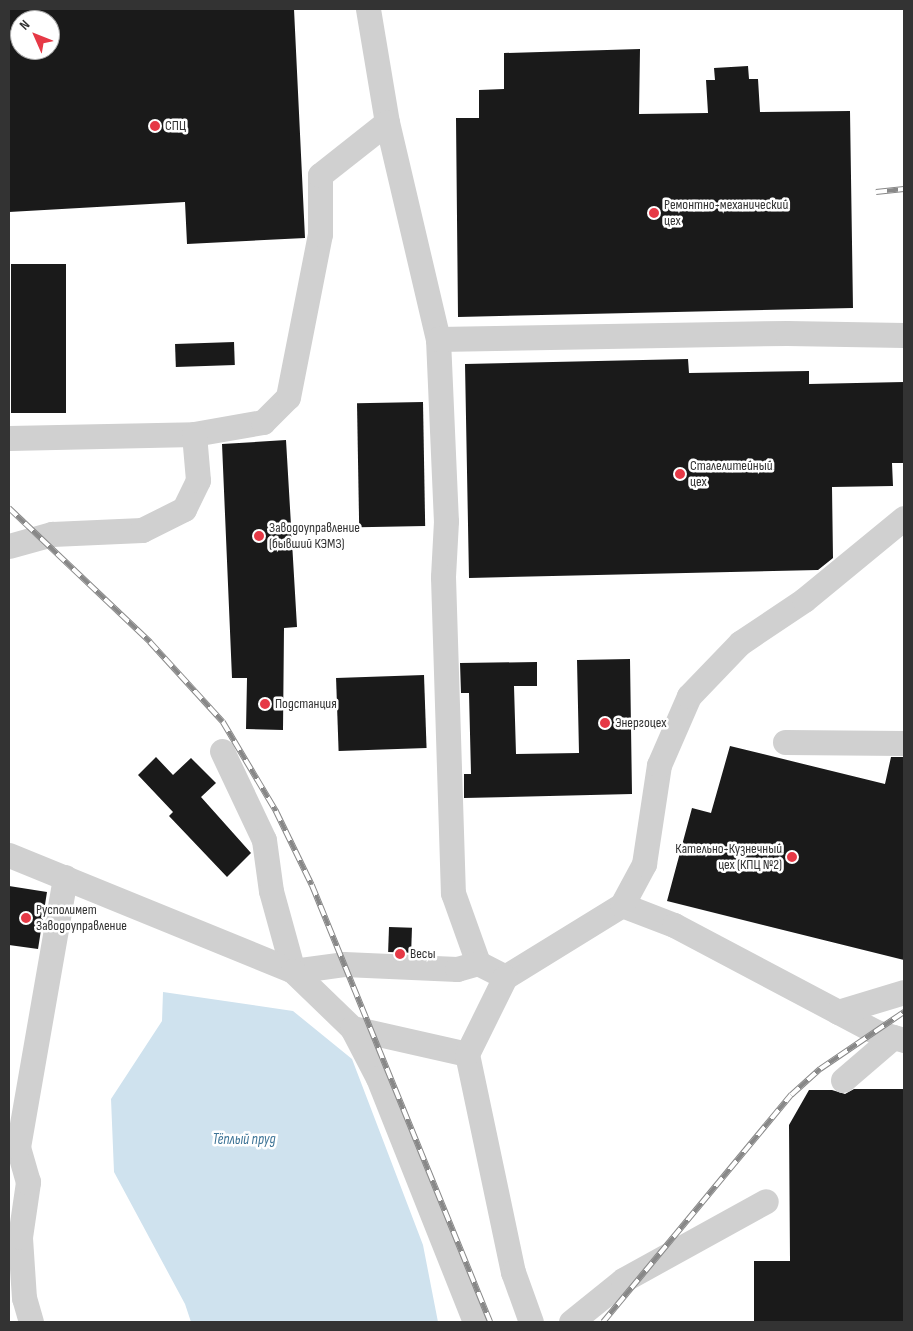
<!DOCTYPE html>
<html>
<head>
<meta charset="utf-8">
<style>
	body { margin:0 }
	#map { position:relative; width:913px; height:1331px; overflow:hidden; background:#fff; font-family:"Sofia Sans Condensed",sans-serif }
	div>[style] { position:absolute }
	[style*='--x'] { left:calc(var(--x)*1px); top:calc(var(--y)*1px); width:calc(var(--w)*1px); rotate:calc(var(--a)*1deg) }
	.water>* { inset:0; background:#cfe2ee }
	.building>* { inset:0; background:#1a1a1a; transform-origin:0 0 }
	.minor>* { height:25px; margin:-12.5px; padding:0 12.5px; transform-origin:12.5px; border-radius:12.5px; background:#d0d0d0 }
	.rail>* { height:5.5px; margin-top:-2.75px; transform-origin:0; background:repeating-linear-gradient(90deg,#fff 0 11px,#888 0 22px); box-sizing:border-box; border-block:1px solid #888 }
	.dots>* { width:14px; height:14px; translate:-50% -50%; box-sizing:border-box; border:2px solid #fff; border-radius:50% }
	span { translate:-50% -50%; white-space:nowrap; text-align:center; line-height:1.15; -webkit-text-stroke:5px #fff; paint-order:stroke }
	.poi-label { font-size:14px; color:#333 }
	.left { translate:0 -50%; text-align:left }
	.right { translate:-100% -50%; text-align:right }
	.water-label { font-size:15px; color:#3f7597; font-style:italic }
	.frame { position:absolute; inset:0; border:10px solid #333; pointer-events:none }
	.north { position:absolute; left:10px; top:10px; width:50px; height:50px; box-sizing:border-box; background:#fff; border:1px solid #adadad; border-radius:50%; rotate:314deg; font-size:14px; font-weight:700; line-height:20px; text-align:center; color:#333 }
	.north::after { content:''; display:block; margin:auto; width:18px; height:22px; background:#e63946; clip-path:polygon(50% 0,100% 100%,50% 72%,0 100%) }
</style>
</head>
<body>
<div id="map">
	<div class="water">
		<div style="clip-path:polygon(163px 992px,293px 1011px,352px 1059px,423px 1245px,438px 1322px,191px 1322px,185px 1304px,114px 1172px,111px 1099px,162px 1021px)"></div>
	</div>
	<div class="building">
		<div style="clip-path:polygon(evenodd,9px 9px,294px 9px,305px 238px,187px 244px,185px 202px,9px 212px,9px 9px,20px 20px,50px 20px,50px 50px,20px 50px,20px 20px)"></div>
		<div style="clip-path:polygon(640px 49px,639px 114px,708px 113px,706px 80px,715px 80px,714px 68px,748px 66px,749px 79px,758px 79px,760px 112px,850px 111px,853px 308px,458px 317px,456px 118px,479px 118px,479px 90px,504px 89px,504px 53px)"></div>
		<div style="left:66px;top:264px;width:149px;height:55px;rotate:90deg"></div>
		<div style="left:234px;top:342px;width:23px;height:59px;rotate:88deg"></div>
		<div style="clip-path:polygon(688px 359px,689px 373px,809px 371px,809px 384px,904px 382px,904px 463px,892px 463px,893px 486px,832px 487px,833px 558px,818px 570px,469px 578px,465px 364px)"></div>
		<div style="left:423px;top:402px;width:124px;height:66px;rotate:89deg"></div>
		<div style="clip-path:polygon(286px 440px,297px 627px,284px 628px,283px 730px,246px 729px,247px 678px,232px 678px,222px 444px)"></div>
		<div style="clip-path:polygon(630px 659px,632px 794px,464px 798px,464px 774px,471px 774px,469px 693px,461px 693px,460px 663px,537px 662px,537px 686px,514px 686px,516px 754px,579px 753px,577px 660px)"></div>
		<div style="left:424px;top:675px;width:73px;height:88px;rotate:88deg"></div>
		<div style="clip-path:polygon(730px 746px,885px 784px,891px 757px,904px 757px,904px 960px,667px 901px,692px 808px,711px 813px)"></div>
		<div style="clip-path:polygon(156px 757px,173px 775px,191px 758px,216px 783px,201px 797px,251px 853px,227px 877px,169px 816px,173px 812px,138px 775px)"></div>
		<div style="clip-path:polygon(9px 886px,47px 892px,38px 949px,9px 945px)"></div>
		<div style="left:389px;top:927px;width:23px;height:25px;rotate:2deg"></div>
		<div style="clip-path:polygon(854px 1089px,904px 1089px,904px 1322px,754px 1322px,754px 1261px,790px 1261px,789px 1125px,809px 1090px,832px 1090px,845px 1094px)"></div>
	</div>
	<div class="minor">
		<div style="--x:368;--y:9;--w:115;--a:80.5"></div>
		<div style="--x:387;--y:122;--w:223;--a:76.8"></div>
		<div style="--x:438;--y:339;--w:182;--a:87.5"></div>
		<div style="--x:446;--y:521;--w:56;--a:93.1"></div>
		<div style="--x:443;--y:577;--w:316;--a:88.2"></div>
		<div style="--x:453;--y:893;--w:74;--a:70.3"></div>
		<div style="--x:438;--y:339;--w:349;--a:-1"></div>
		<div style="--x:787;--y:333;--w:117;--a:1"></div>
		<div style="--x:9;--y:438;--w:185;--a:-1.2"></div>
		<div style="--x:194;--y:434;--w:70;--a:-9.9"></div>
		<div style="--x:263;--y:422;--w:35;--a:-45"></div>
		<div style="--x:288;--y:397;--w:166;--a:-78.9"></div>
		<div style="--x:320;--y:234;--w:59;--a:-90"></div>
		<div style="--x:320;--y:175;--w:85;--a:-38.3"></div>
		<div style="--x:9;--y:546;--w:45;--a:-15.6"></div>
		<div style="--x:52;--y:534;--w:90;--a:-2.5"></div>
		<div style="--x:142;--y:530;--w:47;--a:-26.6"></div>
		<div style="--x:184;--y:509;--w:32;--a:-64"></div>
		<div style="--x:198;--y:480;--w:46;--a:-95"></div>
		<div style="--x:785;--y:742;--w:119;--a:0.5"></div>
		<div style="--x:222;--y:751;--w:98;--a:64.7"></div>
		<div style="--x:264;--y:840;--w:51;--a:82.2"></div>
		<div style="--x:271;--y:891;--w:83;--a:74.6"></div>
		<div style="--x:293;--y:971;--w:51;--a:-7.8"></div>
		<div style="--x:344;--y:964;--w:113;--a:2.5"></div>
		<div style="--x:457;--y:969;--w:22;--a:-16"></div>
		<div style="--x:478;--y:963;--w:30;--a:27"></div>
		<div style="--x:505;--y:977;--w:137;--a:-31.6"></div>
		<div style="--x:622;--y:905;--w:56;--a:21"></div>
		<div style="--x:674;--y:925;--w:229;--a:27.9"></div>
		<div style="--x:876;--y:1032;--w:29;--a:16"></div>
		<div style="--x:9;--y:855;--w:307;--a:22.2"></div>
		<div style="--x:293;--y:971;--w:82;--a:44"></div>
		<div style="--x:352;--y:1028;--w:118;--a:12.7"></div>
		<div style="--x:467;--y:1054;--w:223;--a:78.1"></div>
		<div style="--x:513;--y:1272;--w:53;--a:70.2"></div>
		<div style="--x:622;--y:905;--w:47;--a:-61.8"></div>
		<div style="--x:644;--y:864;--w:100;--a:-81.4"></div>
		<div style="--x:659;--y:765;--w:75;--a:-66.5"></div>
		<div style="--x:689;--y:696;--w:74;--a:-46.1"></div>
		<div style="--x:740;--y:643;--w:77;--a:-33.9"></div>
		<div style="--x:804;--y:600;--w:129;--a:-39.4"></div>
		<div style="--x:838;--y:1012;--w:69;--a:-16.9"></div>
		<div style="--x:352;--y:1028;--w:56;--a:62.5"></div>
		<div style="--x:378;--y:1078;--w:263;--a:68.3"></div>
		<div style="--x:467;--y:1054;--w:86;--a:-63.7"></div>
		<div style="--x:843;--y:1080;--w:66;--a:-40.7"></div>
		<div style="--x:31;--y:1322;--w:25;--a:-106"></div>
		<div style="--x:24;--y:1298;--w:61;--a:-93.8"></div>
		<div style="--x:20;--y:1237;--w:56;--a:-81.7"></div>
		<div style="--x:28;--y:1182;--w:36;--a:-106"></div>
		<div style="--x:18;--y:1147;--w:274;--a:-80.1"></div>
		<div style="--x:571;--y:1322;--w:67;--a:-38.9"></div>
		<div style="--x:623;--y:1280;--w:163;--a:-28.9"></div>
	</div>
	<div class="rail">
		<div style="--x:876;--y:192;--w:28;--a:-6"></div>
		<div style="--x:9;--y:508;--w:195;--a:43.5"></div>
		<div style="--x:150;--y:642;--w:108;--a:47.6"></div>
		<div style="--x:223;--y:722;--w:104;--a:59.2"></div>
		<div style="--x:276;--y:811;--w:82;--a:64.1"></div>
		<div style="--x:312;--y:885;--w:472;--a:67.8"></div>
		<div style="--x:603;--y:1322;--w:295;--a:-50.4"></div>
		<div style="--x:791;--y:1095;--w:39;--a:-42"></div>
		<div style="--x:820;--y:1069;--w:102;--a:-34.2"></div>
	</div>
	<div class="dots">
		<div style="left:155px;top:126px;background:#e63946"></div>
		<div style="left:654px;top:213px;background:#e63946"></div>
		<div style="left:680px;top:474px;background:#e63946"></div>
		<div style="left:259px;top:536px;background:#e63946"></div>
		<div style="left:265px;top:704px;background:#e63946"></div>
		<div style="left:605px;top:723px;background:#e63946"></div>
		<div style="left:792px;top:857px;background:#e63946"></div>
		<div style="left:26px;top:918px;background:#e63946"></div>
		<div style="left:400px;top:954px;background:#e63946"></div>
	</div>
	<div class="poi-label">
		<span class="left" style="left:165px;top:126px">СПЦ</span>
		<span class="left" style="left:664px;top:213px">Ремонтно-механический<br>цех</span>
		<span class="left" style="left:690px;top:474px">Сталелитейный<br>цех</span>
		<span class="left" style="left:269px;top:536px">Заводоуправление<br>(бывший КЭМЗ)</span>
		<span class="left" style="left:275px;top:704px">Подстанция</span>
		<span class="left" style="left:615px;top:723px">Энергоцех</span>
		<span class="right" style="left:782px;top:857px">Кательно-Кузнечный<br>цех (КПЦ №2)</span>
		<span class="left" style="left:36px;top:918px">Русполимет<br>Заводоуправление</span>
		<span class="left" style="left:410px;top:954px">Весы</span>
	</div>
	<div class="water-label">
		<span style="left:244px;top:1140px">Тёплый пруд</span>
	</div>
	<div class="frame"></div>
	<div class="north">N</div>
</div>
</body>
</html>
